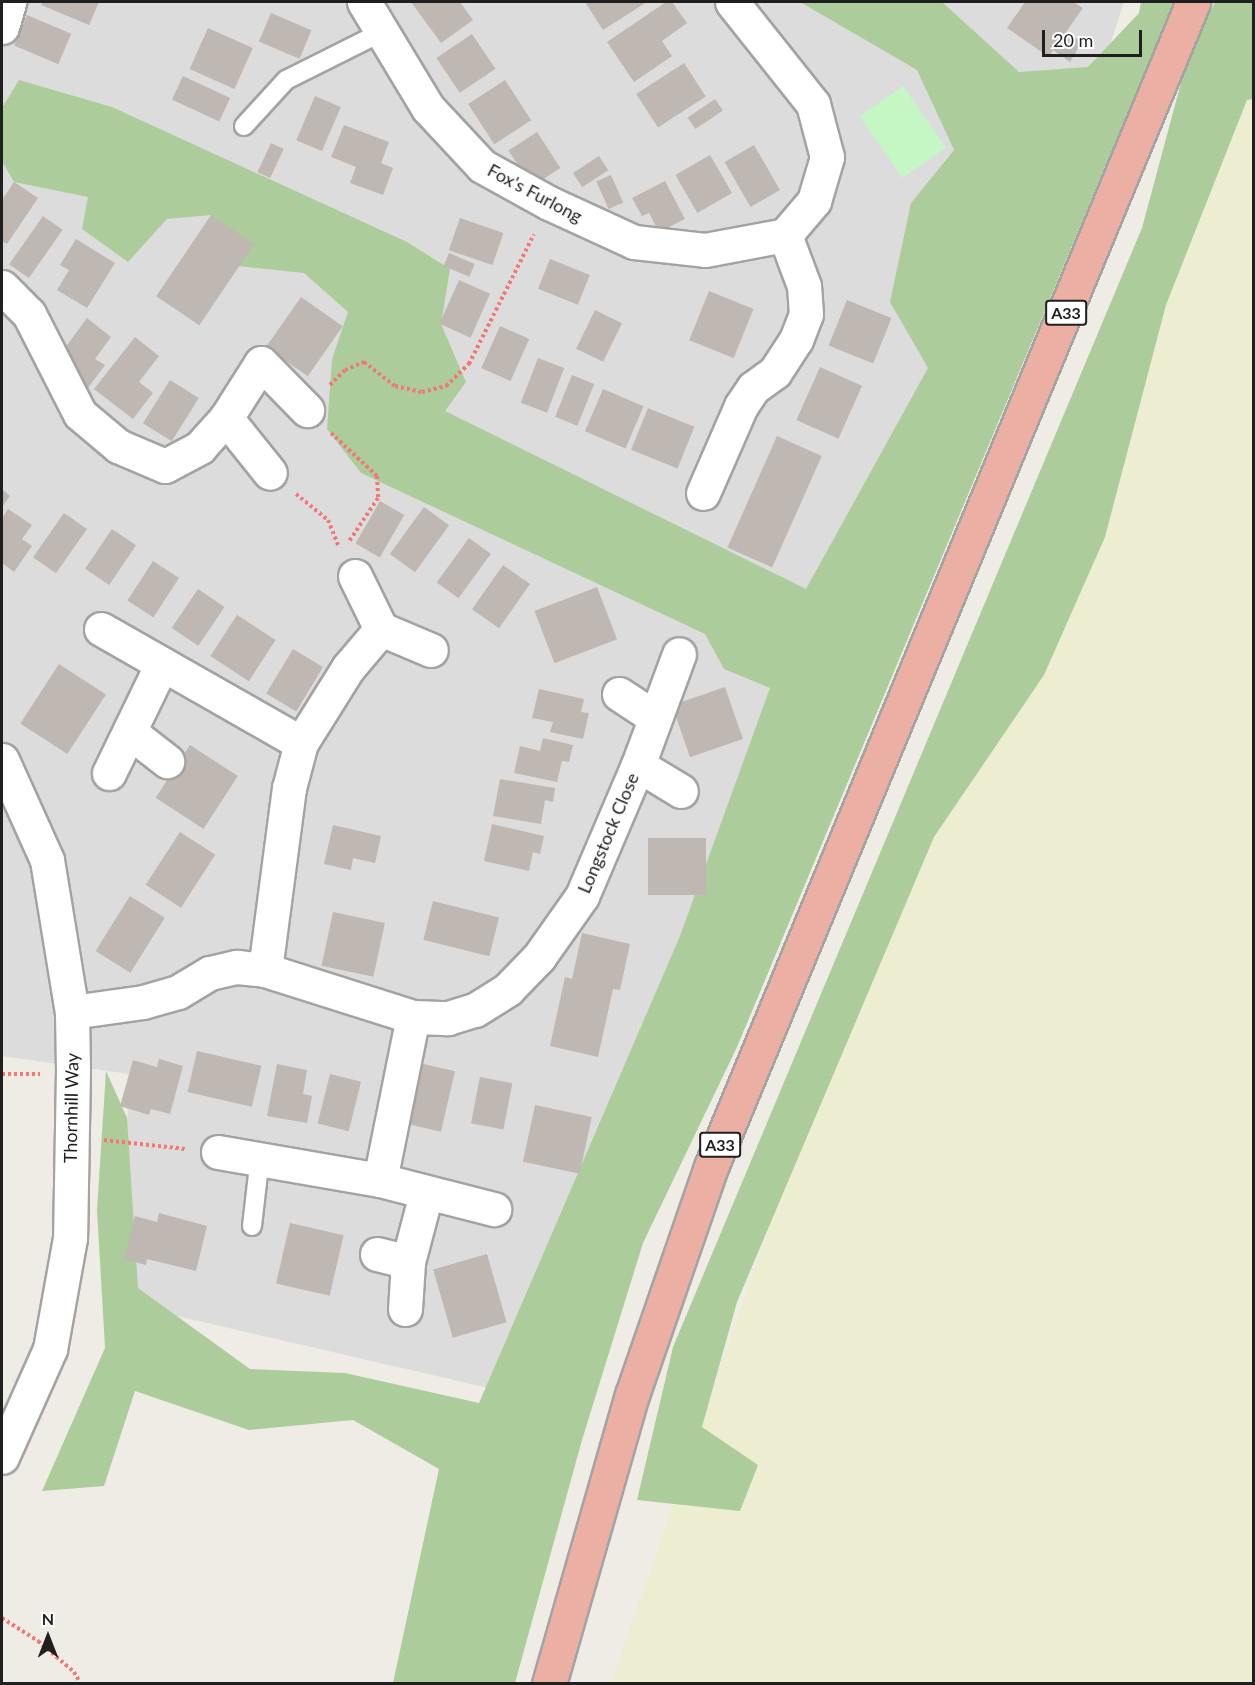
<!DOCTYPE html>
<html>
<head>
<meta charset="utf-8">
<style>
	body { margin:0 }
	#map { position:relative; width:1255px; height:1685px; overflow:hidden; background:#efebe5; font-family:Lato,sans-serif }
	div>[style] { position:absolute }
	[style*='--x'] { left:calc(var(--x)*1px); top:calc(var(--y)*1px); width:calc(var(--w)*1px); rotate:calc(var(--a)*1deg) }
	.residential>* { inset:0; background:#dddcdc }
	.farmland>* { inset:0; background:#ededd2 }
	.forest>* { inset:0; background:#adcc9c }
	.park>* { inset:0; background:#c5f7c5; transform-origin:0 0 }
	.building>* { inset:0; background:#bfb7b2; transform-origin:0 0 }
	.path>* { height:4px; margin-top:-2px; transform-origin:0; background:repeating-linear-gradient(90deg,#f37772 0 3px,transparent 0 6px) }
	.roads { filter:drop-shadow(2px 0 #a3a3a3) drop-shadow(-2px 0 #a3a3a3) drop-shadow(0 2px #a3a3a3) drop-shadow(0 -2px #a3a3a3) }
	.service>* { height:18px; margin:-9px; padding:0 9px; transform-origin:9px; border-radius:9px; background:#fff }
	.minor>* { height:33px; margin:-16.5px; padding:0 16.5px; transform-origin:16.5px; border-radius:16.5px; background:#fff }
	.trunk>* { height:33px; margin:-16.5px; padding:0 16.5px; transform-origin:16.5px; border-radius:16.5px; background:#ecafa4 }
	span { translate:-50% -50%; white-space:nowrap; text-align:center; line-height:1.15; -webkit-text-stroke:4.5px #fff; paint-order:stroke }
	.shield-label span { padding:2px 4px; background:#fff; border:2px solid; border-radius:4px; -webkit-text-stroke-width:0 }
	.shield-label { font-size:16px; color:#1f1f1f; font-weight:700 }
	.street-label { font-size:18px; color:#1f1f1f }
	.frame { position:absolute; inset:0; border:3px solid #1f1f1f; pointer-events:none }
	.north { position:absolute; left:18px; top:1607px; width:60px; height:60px; -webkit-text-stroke:4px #fff; paint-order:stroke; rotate:0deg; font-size:16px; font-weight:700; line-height:24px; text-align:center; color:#1f1f1f }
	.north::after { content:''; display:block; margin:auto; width:21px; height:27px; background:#1f1f1f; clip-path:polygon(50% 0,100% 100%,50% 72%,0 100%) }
	.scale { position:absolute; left:1042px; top:30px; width:100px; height:27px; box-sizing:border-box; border:3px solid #1f1f1f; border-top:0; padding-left:8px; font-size:18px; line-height:21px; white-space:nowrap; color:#1f1f1f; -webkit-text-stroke:4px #fff; paint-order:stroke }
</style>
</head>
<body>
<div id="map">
	<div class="residential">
		<div style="clip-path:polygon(2px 2px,1124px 2px,1056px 210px,532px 1398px,116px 1302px,130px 1074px,2px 1056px)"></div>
	</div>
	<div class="farmland">
		<div style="clip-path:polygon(1253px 2px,1253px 1683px,611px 1684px,776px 1206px,934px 837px)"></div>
	</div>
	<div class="forest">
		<div style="clip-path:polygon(800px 2px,942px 2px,1019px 72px,1088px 67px,1139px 13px,1141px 2px,1174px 2px,737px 1047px,643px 1243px,582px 1440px,515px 1683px,393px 1683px,439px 1469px,353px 1420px,249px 1430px,135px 1391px,104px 1486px,42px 1491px,105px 1348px,97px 1210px,106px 1071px,127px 1118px,138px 1288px,250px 1369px,345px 1373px,479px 1403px,680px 936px,770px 688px,724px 669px,705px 634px,361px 473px,327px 429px,332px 359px,348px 312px,304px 273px,238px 266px,211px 215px,167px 219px,128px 262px,82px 229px,88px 197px,14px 182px,2px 161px,2px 108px,19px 80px,112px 107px,407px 242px,450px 269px,441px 324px,466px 382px,445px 411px,806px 589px,928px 368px,890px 302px,911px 203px,954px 150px,917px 70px)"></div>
		<div style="clip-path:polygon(1215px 2px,1253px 2px,1253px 99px,1247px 100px,1166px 305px,1105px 537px,1044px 675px,934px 837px,737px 1302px,702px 1427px,758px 1465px,740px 1511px,637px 1500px,673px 1347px,1142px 228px,1186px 64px)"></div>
	</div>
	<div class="park">
		<div style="left:903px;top:86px;width:75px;height:53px;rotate:55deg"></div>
	</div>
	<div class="building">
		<div style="clip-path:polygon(42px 2px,99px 2px,89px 25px,41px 5px)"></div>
		<div style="clip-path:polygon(411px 2px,460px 2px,473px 20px,441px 43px)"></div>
		<div style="clip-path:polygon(585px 2px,647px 2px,603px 30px)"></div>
		<div style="clip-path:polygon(666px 2px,672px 2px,687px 23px,662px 41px,672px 56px,634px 82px,607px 42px)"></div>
		<div style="clip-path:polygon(1025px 2px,1073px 2px,1083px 8px,1066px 32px,1082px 42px,1070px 62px,1053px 50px,1049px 57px,1007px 28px)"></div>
		<div style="left:271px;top:13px;width:44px;height:31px;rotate:23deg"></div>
		<div style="left:27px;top:15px;width:48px;height:33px;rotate:23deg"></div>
		<div style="left:208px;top:28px;width:49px;height:45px;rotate:24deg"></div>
		<div style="left:472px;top:34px;width:42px;height:43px;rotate:56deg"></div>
		<div style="left:684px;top:63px;width:40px;height:57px;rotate:57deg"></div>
		<div style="left:183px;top:76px;width:52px;height:26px;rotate:25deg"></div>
		<div style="left:505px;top:80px;width:48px;height:44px;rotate:57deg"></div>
		<div style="left:315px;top:96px;width:28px;height:48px;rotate:23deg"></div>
		<div style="left:715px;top:99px;width:14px;height:33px;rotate:56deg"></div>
		<div style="clip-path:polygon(344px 125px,389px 142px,381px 163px,393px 168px,383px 195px,350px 183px,356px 167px,331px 157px)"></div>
		<div style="left:537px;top:132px;width:43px;height:34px;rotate:57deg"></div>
		<div style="left:271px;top:143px;width:14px;height:32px;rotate:25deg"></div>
		<div style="left:754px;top:145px;width:52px;height:34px;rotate:60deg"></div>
		<div style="left:710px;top:155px;width:44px;height:40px;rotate:60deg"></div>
		<div style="left:599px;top:156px;width:17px;height:31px;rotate:57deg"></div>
		<div style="left:611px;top:175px;width:30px;height:16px;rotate:66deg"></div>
		<div style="clip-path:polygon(665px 181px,685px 219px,659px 232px,649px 213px,642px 216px,632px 198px)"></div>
		<div style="clip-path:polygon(14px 182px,38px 198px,7px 244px,2px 241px,2px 200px)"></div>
		<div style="left:211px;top:215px;width:52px;height:98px;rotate:34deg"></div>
		<div style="left:43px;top:216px;width:24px;height:59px;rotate:35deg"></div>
		<div style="left:460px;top:218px;width:46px;height:34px;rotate:19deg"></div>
		<div style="clip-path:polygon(76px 239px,115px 263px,87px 308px,57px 290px,69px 270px,60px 265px)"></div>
		<div style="left:449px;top:253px;width:28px;height:14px;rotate:23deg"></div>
		<div style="left:550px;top:259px;width:43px;height:32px;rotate:22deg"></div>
		<div style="left:459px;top:280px;width:34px;height:48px;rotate:24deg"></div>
		<div style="left:709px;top:291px;width:48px;height:53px;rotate:22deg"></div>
		<div style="left:301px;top:297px;width:51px;height:61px;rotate:35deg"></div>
		<div style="left:847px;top:300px;width:48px;height:49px;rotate:22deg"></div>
		<div style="left:595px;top:310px;width:30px;height:43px;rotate:26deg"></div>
		<div style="clip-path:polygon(87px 318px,111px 337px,95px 359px,105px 365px,88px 388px,54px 363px)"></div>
		<div style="left:500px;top:326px;width:32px;height:46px;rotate:24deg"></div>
		<div style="clip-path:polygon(135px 337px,159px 356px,139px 382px,153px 393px,133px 419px,94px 389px)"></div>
		<div style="left:538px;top:358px;width:28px;height:48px;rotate:21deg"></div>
		<div style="left:820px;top:367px;width:46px;height:58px;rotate:24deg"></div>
		<div style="left:572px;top:375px;width:24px;height:45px;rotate:22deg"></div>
		<div style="left:170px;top:380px;width:34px;height:51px;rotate:32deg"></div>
		<div style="left:603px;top:389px;width:44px;height:46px;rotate:23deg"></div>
		<div style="left:648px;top:408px;width:50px;height:45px;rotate:22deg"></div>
		<div style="left:777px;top:436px;width:49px;height:122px;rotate:24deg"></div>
		<div style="clip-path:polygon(2px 489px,10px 496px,2px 507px)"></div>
		<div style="left:380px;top:501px;width:28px;height:49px;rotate:30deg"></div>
		<div style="left:424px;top:507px;width:31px;height:58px;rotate:36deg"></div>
		<div style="clip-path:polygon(8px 509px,32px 525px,22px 539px,32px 546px,14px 572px,2px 563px,2px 519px)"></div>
		<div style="left:64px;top:513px;width:28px;height:54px;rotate:35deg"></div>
		<div style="left:112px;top:529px;width:29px;height:48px;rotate:34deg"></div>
		<div style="left:469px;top:538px;width:27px;height:55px;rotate:36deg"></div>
		<div style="left:153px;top:561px;width:31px;height:47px;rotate:33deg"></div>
		<div style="left:503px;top:565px;width:33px;height:54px;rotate:35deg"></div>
		<div style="left:597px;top:587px;width:56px;height:67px;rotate:69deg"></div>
		<div style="left:198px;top:589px;width:32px;height:47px;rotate:34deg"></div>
		<div style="left:237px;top:615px;width:46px;height:49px;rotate:33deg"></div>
		<div style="left:293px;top:649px;width:35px;height:52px;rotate:31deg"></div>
		<div style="left:59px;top:664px;width:56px;height:71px;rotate:33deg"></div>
		<div style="left:725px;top:687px;width:55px;height:56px;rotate:71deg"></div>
		<div style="clip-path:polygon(539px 689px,584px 699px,581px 712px,589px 713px,583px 739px,550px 732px,553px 722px,532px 718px)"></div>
		<div style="clip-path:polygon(543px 738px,573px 745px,569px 762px,562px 761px,557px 782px,514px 773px,520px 746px,540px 751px)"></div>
		<div style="left:190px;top:745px;width:57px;height:63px;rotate:33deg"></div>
		<div style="clip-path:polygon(500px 779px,555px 788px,553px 802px,545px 800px,541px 824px,493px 816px)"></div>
		<div style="clip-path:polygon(492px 824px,544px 836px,540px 854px,533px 852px,529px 871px,484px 861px)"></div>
		<div style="clip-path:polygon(333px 825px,381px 836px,375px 863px,353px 858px,351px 870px,324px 864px)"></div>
		<div style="left:180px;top:832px;width:42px;height:63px;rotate:33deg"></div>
		<div style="left:706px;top:838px;width:57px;height:58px;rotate:90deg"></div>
		<div style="left:130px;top:896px;width:41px;height:65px;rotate:32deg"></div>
		<div style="left:433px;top:901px;width:68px;height:40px;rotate:14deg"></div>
		<div style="left:333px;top:912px;width:53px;height:55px;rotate:12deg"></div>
		<div style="clip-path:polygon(582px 933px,630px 944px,620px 990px,613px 989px,598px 1057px,550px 1046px,565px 977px,572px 979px)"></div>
		<div style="left:197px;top:1051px;width:66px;height:42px;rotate:13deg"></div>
		<div style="clip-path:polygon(159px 1059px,183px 1066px,170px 1114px,151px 1109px,149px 1115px,120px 1106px,133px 1060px,157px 1067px)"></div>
		<div style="left:415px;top:1062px;width:41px;height:62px;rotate:13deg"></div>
		<div style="clip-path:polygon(277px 1064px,307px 1070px,303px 1094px,312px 1096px,307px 1123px,267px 1116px)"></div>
		<div style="left:330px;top:1074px;width:32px;height:51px;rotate:14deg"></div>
		<div style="left:480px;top:1077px;width:33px;height:47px;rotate:11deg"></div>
		<div style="left:535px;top:1105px;width:58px;height:58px;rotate:12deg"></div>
		<div style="clip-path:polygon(159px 1213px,207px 1226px,196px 1271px,147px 1259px,146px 1265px,124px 1259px,135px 1216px,157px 1222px)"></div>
		<div style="left:290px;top:1223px;width:55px;height:62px;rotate:13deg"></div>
		<div style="left:487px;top:1254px;width:71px;height:56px;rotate:74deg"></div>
	</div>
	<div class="path">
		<div style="--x:330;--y:385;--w:21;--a:-45"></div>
		<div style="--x:345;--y:370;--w:21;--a:-23"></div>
		<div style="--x:364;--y:362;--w:39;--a:38"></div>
		<div style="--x:395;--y:386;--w:28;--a:13"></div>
		<div style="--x:422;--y:392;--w:25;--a:-14"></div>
		<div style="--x:446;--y:386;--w:32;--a:-44"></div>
		<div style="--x:469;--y:364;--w:145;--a:-63.4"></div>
		<div style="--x:331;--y:433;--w:63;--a:43.1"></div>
		<div style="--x:377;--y:476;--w:22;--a:87"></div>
		<div style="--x:378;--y:498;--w:54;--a:123.7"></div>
		<div style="--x:296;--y:494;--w:41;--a:39.1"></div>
		<div style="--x:328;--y:520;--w:29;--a:68"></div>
		<div style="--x:2;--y:1074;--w:38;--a:0"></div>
		<div style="--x:104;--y:1140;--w:82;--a:6.3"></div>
		<div style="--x:2;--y:1618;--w:43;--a:32.6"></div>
		<div style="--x:38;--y:1641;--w:48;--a:40.7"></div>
		<div style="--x:74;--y:1672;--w:14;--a:60"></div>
	</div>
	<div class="roads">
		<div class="service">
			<div style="--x:244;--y:126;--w:62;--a:-47.6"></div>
			<div style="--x:286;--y:80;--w:105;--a:-26.6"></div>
			<div style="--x:252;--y:1226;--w:69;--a:-83.4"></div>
		</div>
		<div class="minor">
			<div style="--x:364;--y:2;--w:124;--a:58.9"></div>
			<div style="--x:428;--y:108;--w:79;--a:47"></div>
			<div style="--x:482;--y:166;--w:77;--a:28.9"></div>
			<div style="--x:549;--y:203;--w:94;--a:24.6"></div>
			<div style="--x:634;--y:242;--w:71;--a:6.4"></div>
			<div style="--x:705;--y:250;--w:81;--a:-10.6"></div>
			<div style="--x:785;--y:235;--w:45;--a:-49.5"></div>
			<div style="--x:814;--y:201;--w:46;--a:-73.5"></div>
			<div style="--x:827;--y:157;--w:55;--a:-104.8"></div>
			<div style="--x:813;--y:104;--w:130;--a:-128.5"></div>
			<div style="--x:2;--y:27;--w:26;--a:-74"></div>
			<div style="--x:2;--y:287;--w:38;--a:45"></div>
			<div style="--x:29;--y:314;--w:112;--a:63"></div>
			<div style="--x:80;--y:414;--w:50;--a:40.1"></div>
			<div style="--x:118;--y:446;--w:51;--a:23.1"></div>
			<div style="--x:165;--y:466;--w:40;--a:-28"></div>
			<div style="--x:200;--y:447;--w:39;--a:-48"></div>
			<div style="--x:226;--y:418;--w:65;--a:-57.5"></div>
			<div style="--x:261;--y:363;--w:66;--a:45.6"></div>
			<div style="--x:226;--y:418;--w:70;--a:51.3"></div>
			<div style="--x:703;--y:493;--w:95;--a:-66.4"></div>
			<div style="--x:741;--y:406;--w:22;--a:-56"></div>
			<div style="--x:753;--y:388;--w:27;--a:-36"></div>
			<div style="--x:775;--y:372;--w:38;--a:-57"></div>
			<div style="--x:796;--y:340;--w:28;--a:-69"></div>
			<div style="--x:806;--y:314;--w:28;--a:-94"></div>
			<div style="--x:804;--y:286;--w:54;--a:-110.4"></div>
			<div style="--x:355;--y:576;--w:59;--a:63.9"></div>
			<div style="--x:381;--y:629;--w:54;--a:22.8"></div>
			<div style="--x:101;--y:629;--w:230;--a:29.7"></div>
			<div style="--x:619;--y:694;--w:42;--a:33.3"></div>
			<div style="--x:131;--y:733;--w:46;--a:37.9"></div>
			<div style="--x:2;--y:760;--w:110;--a:65.8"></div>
			<div style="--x:47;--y:860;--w:154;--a:80.7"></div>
			<div style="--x:72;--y:1012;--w:58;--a:89"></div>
			<div style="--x:73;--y:1070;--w:168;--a:91"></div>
			<div style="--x:70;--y:1238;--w:113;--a:100.2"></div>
			<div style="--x:50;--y:1349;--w:118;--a:114"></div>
			<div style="--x:638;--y:765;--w:50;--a:31.2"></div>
			<div style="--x:109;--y:773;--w:121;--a:-64.1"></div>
			<div style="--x:265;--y:970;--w:184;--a:-82.5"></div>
			<div style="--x:289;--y:788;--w:47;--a:-75.1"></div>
			<div style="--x:301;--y:743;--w:89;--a:-57.9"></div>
			<div style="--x:348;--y:668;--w:51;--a:-49.8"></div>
			<div style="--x:72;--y:1012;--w:72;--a:-8"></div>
			<div style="--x:143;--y:1002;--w:36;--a:-16"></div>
			<div style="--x:178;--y:992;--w:37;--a:-31"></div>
			<div style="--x:210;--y:973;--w:28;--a:-13"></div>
			<div style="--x:237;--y:967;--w:28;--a:6"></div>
			<div style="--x:265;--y:970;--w:155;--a:17.6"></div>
			<div style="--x:413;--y:1017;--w:35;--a:2"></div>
			<div style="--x:448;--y:1018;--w:28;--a:-17"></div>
			<div style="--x:475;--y:1010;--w:39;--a:-32"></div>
			<div style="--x:508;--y:989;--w:45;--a:-45.9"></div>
			<div style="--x:539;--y:957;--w:75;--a:-54.8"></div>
			<div style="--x:582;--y:896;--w:142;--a:-66.9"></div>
			<div style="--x:638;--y:765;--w:118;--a:-69.7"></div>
			<div style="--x:218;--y:1152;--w:164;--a:9.8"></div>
			<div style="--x:380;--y:1180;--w:118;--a:14.3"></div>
			<div style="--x:380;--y:1180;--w:166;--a:-78.6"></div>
			<div style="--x:377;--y:1254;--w:32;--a:14"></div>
			<div style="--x:405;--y:1309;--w:47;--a:-86.3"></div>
			<div style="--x:408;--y:1262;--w:70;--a:-75.2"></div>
		</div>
		<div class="trunk">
			<div style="--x:549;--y:1684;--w:301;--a:-74"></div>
			<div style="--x:632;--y:1395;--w:241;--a:-70.9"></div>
			<div style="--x:711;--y:1167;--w:1261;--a:-67.52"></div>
		</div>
	</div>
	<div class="shield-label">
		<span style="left:1066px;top:313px">A33</span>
		<span style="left:720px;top:1145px">A33</span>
	</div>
	<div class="street-label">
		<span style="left:535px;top:193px;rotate:28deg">Fox's Furlong</span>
		<span style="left:608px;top:833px;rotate:-67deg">Longstock Close</span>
		<span style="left:71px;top:1108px;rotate:-89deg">Thornhill Way</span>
	</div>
	<div class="frame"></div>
	<div class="north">N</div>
	<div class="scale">20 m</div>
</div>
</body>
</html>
